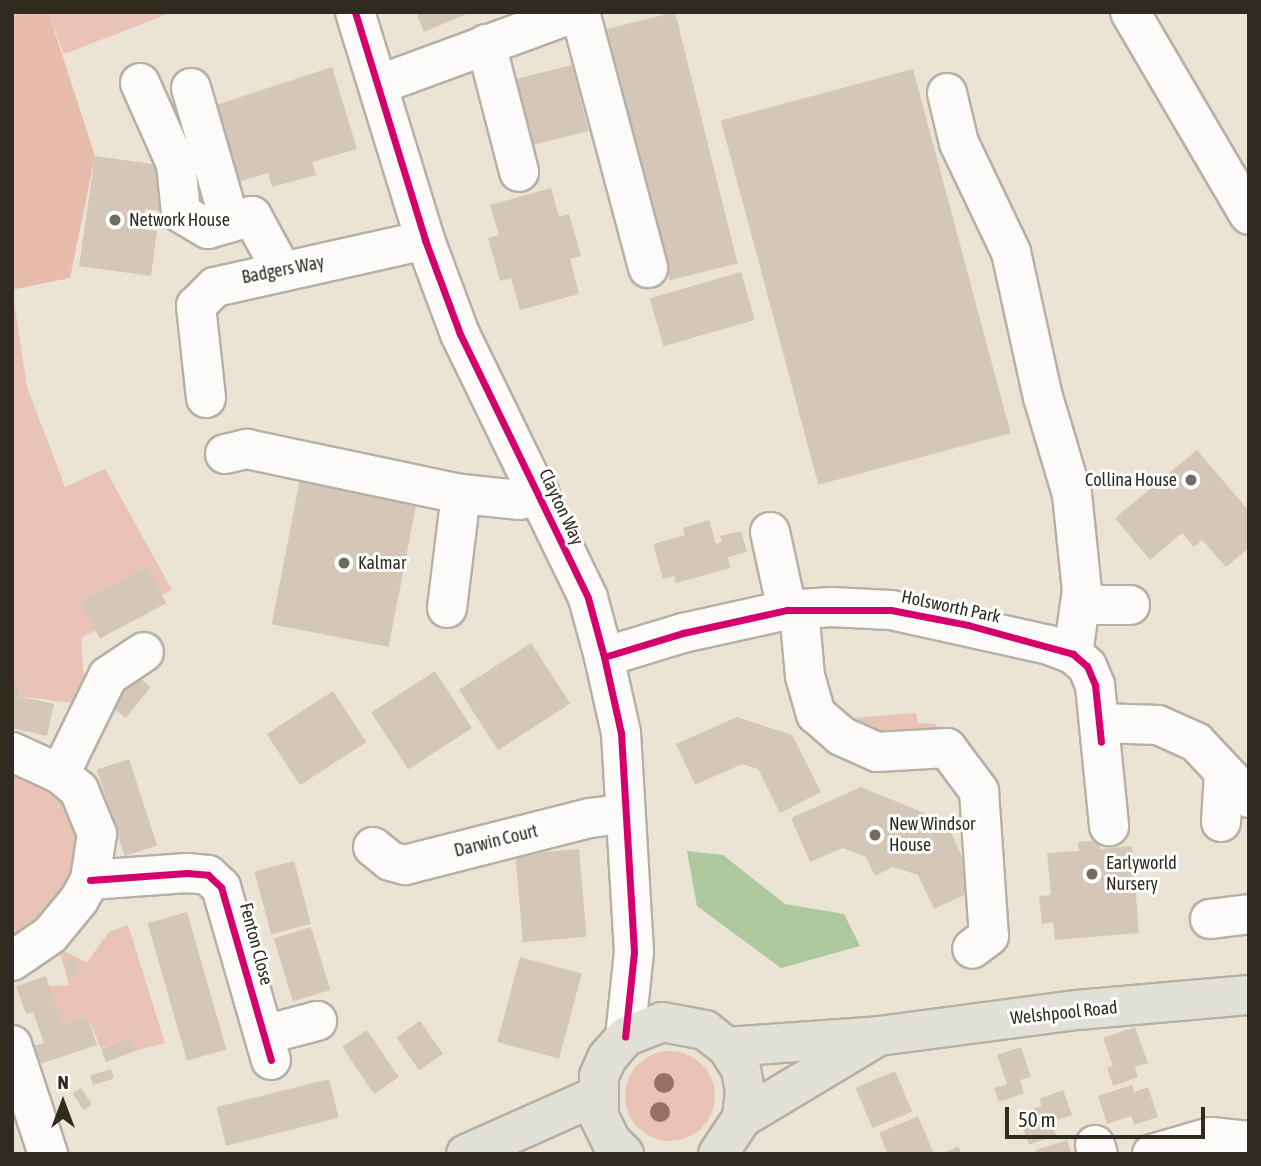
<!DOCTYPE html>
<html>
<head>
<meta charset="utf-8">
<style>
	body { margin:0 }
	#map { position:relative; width:1261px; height:1166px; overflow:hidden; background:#ebe4d5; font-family:"Asap Condensed",sans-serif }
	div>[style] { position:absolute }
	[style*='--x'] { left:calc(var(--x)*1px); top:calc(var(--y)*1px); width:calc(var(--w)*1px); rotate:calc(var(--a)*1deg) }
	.green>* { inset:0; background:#e8c3b6 }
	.round { border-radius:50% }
	.forest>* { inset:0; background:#e8bcad }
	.water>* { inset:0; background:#adc99d }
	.building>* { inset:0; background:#d5c7b7; transform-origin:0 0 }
	.roads { filter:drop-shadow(2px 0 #b6b1a5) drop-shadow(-2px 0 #b6b1a5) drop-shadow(0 2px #b6b1a5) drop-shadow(0 -2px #b6b1a5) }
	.minor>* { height:38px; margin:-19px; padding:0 19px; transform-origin:19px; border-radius:19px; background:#fcfbf9 }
	.major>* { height:38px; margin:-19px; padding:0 19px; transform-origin:19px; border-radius:19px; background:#e2e1d7 }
	.cycleway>* { height:7px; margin:-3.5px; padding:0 3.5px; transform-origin:3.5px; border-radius:3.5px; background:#d6006c }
	.trees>* { width:20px; height:20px; margin:-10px; border-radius:50%; background:#967064 }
	.dots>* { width:19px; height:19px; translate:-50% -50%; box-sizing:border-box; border:4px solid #fff; border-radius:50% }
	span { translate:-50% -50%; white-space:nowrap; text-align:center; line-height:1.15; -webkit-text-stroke:6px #fff; paint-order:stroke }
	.poi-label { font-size:18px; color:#302b21 }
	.left { translate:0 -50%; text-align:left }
	.right { translate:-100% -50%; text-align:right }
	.street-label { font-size:18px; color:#302b21 }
	.frame { position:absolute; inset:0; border:14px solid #302b21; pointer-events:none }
	.north { position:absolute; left:28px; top:1068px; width:70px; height:70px; -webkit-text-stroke:5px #fff; paint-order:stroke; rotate:0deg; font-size:19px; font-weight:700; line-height:28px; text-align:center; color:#302b21 }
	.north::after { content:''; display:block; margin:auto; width:24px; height:32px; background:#302b21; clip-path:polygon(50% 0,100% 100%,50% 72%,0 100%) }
	.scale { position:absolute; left:1005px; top:1107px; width:200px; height:32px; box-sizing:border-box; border:4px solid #302b21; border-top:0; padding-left:9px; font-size:21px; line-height:24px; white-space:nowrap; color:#302b21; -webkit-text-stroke:5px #fff; paint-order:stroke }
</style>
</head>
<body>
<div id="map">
	<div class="green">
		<div style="clip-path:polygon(12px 12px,173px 12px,64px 54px,49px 14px,12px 17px)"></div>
		<div style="clip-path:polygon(12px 288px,27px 387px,65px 487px,105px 469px,172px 590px,81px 638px,86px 705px,18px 696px,20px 685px,12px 683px)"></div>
		<div style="clip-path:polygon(916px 713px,918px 723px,937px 724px,935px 731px,928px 734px,856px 731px,849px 725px,851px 718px)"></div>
		<div style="clip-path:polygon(12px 763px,49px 781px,76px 813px,85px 849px,57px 907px,12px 942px)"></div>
		<div style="clip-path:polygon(128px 925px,165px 1043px,135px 1051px,130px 1038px,101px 1048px,87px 1016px,62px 1025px,49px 986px,69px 985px,59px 949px,87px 962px,109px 932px)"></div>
		<div class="round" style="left:625px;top:1051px;width:90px;height:90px"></div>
	</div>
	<div class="forest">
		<div style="clip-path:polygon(34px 13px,49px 14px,95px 156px,70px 278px,16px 289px,12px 288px,12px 17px)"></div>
	</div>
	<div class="water">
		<div style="clip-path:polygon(687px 851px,723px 855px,785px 904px,844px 914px,860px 946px,781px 968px,697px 906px)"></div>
	</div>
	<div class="building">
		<div style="clip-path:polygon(416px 12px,471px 12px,424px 32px)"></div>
		<div style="left:675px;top:12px;width:259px;height:70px;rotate:76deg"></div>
		<div style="left:572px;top:65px;width:68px;height:72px;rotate:76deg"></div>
		<div style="clip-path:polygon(332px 67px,357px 149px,312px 162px,316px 175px,272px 187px,268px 173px,231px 184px,207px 108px)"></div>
		<div style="left:913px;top:69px;width:377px;height:199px;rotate:75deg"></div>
		<div style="clip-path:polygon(95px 156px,167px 166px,161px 211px,145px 209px,142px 229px,157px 231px,151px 276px,79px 266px)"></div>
		<div style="clip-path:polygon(551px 188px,559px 217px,569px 214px,581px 256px,570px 259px,579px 294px,520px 310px,511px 278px,500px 281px,488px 238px,499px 235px,490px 205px)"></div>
		<div style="left:741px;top:272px;width:50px;height:95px;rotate:74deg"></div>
		<div style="clip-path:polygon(1197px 450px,1249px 511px,1249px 548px,1226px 567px,1202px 540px,1194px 547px,1182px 533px,1150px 560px,1115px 518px)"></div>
		<div style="left:300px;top:479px;width:119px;height:148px;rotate:11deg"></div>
		<div style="clip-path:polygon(709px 520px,716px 544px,722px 542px,720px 536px,741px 531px,747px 552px,728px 557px,730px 568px,676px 583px,674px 576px,663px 579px,653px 544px,685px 535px,683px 528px)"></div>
		<div style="left:147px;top:567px;width:41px;height:75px;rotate:62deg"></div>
		<div style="left:531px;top:643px;width:72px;height:86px;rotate:57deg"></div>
		<div style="left:435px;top:671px;width:68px;height:76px;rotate:57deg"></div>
		<div style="left:136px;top:675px;width:19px;height:40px;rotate:39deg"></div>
		<div style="clip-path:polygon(12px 683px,20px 685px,18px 696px,54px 704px,47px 736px,12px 728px)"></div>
		<div style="left:333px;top:691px;width:61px;height:79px;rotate:57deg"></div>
		<div style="clip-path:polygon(737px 717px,792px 735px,821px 792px,780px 813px,758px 769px,742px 764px,695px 785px,676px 744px)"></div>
		<div style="left:129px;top:759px;width:91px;height:34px;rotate:72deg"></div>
		<div style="clip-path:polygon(861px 787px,946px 822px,977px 889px,934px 909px,918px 875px,893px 867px,875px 876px,866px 857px,843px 848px,810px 862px,791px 818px)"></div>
		<div style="clip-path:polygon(1099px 840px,1100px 849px,1132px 846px,1139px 933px,1055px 940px,1053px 922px,1042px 924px,1039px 896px,1051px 895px,1047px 853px,1079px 851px,1078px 842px)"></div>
		<div style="left:579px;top:849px;width:88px;height:64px;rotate:85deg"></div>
		<div style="left:294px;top:861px;width:65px;height:41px;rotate:75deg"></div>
		<div style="left:187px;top:912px;width:143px;height:41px;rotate:74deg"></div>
		<div style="left:311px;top:927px;width:66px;height:39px;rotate:73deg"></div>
		<div style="left:520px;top:957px;width:64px;height:88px;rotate:15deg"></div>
		<div style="left:73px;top:959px;width:17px;height:9px;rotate:73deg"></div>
		<div style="clip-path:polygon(46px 976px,62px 1025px,87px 1016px,97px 1045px,40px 1064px,34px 1046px,44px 1043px,33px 1012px,26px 1014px,16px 986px)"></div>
		<div style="left:420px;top:1021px;width:40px;height:29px;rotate:55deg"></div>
		<div style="clip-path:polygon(1135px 1027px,1148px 1063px,1135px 1067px,1138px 1077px,1113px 1086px,1107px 1068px,1113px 1066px,1103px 1038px)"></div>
		<div style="left:367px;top:1030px;width:57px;height:30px;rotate:56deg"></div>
		<div style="left:130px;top:1038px;width:14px;height:31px;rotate:69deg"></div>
		<div style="clip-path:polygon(1021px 1047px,1031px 1077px,1020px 1080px,1024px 1093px,999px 1102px,994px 1088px,1007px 1084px,997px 1055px)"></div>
		<div style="left:111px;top:1069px;width:10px;height:22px;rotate:73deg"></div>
		<div style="left:895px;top:1071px;width:44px;height:43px;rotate:67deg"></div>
		<div style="left:329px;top:1079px;width:40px;height:116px;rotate:76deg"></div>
		<div style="clip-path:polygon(1132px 1085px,1134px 1092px,1148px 1087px,1158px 1117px,1134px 1125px,1131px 1116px,1107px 1124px,1098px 1096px)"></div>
		<div style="left:81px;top:1088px;width:20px;height:10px;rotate:57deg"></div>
		<div style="clip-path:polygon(1063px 1090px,1072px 1115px,1051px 1122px,1056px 1135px,1029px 1145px,1018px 1114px,1042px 1106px,1039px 1099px)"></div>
		<div style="clip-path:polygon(918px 1116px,934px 1154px,888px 1154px,879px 1133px)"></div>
		<div style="clip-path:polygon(1067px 1140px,1072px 1154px,1037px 1154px,1036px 1150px)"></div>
		<div style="clip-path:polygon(958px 1146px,962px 1154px,942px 1154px)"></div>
	</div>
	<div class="roads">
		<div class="minor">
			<div style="--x:355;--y:12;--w:239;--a:72.9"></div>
			<div style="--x:425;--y:240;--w:100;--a:69.6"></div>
			<div style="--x:460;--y:334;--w:293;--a:64.1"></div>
			<div style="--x:588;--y:598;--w:61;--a:74.8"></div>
			<div style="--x:604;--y:657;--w:78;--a:77.4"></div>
			<div style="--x:621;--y:733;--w:219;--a:86.6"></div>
			<div style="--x:634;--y:952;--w:85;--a:96"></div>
			<div style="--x:580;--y:12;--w:265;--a:75.1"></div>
			<div style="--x:1130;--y:12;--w:235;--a:59.6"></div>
			<div style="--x:486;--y:44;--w:132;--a:75.5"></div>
			<div style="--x:140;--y:83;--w:89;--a:66"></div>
			<div style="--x:176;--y:164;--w:49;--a:84.2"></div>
			<div style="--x:181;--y:213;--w:31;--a:31"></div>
			<div style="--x:208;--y:229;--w:46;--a:-16.5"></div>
			<div style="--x:252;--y:216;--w:63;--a:61.4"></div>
			<div style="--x:378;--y:85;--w:211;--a:-20.2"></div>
			<div style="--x:191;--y:88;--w:140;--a:73.8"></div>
			<div style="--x:947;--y:93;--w:51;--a:76.5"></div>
			<div style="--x:959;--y:143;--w:121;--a:64.5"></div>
			<div style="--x:1011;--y:252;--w:148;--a:77.6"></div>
			<div style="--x:1043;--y:397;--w:101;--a:73.4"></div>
			<div style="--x:1072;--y:494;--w:97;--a:84.1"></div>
			<div style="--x:1082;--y:590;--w:65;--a:98"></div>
			<div style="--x:206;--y:398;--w:93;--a:-96.2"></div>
			<div style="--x:196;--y:306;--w:27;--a:-45"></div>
			<div style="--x:215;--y:287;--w:215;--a:-12.6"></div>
			<div style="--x:225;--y:454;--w:23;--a:-13"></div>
			<div style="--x:247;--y:449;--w:219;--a:11.9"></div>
			<div style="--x:770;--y:532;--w:80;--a:77.7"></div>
			<div style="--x:1081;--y:605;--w:49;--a:0"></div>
			<div style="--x:447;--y:608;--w:115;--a:-83"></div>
			<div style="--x:461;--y:494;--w:58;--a:5.9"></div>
			<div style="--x:519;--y:500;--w:22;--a:-13"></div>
			<div style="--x:799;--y:610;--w:66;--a:84.8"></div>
			<div style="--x:805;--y:676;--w:40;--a:74"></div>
			<div style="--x:816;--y:714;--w:33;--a:41"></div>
			<div style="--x:841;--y:736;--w:39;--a:24"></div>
			<div style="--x:877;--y:752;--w:70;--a:-3.3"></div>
			<div style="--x:947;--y:748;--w:54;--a:53.3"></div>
			<div style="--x:979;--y:791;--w:145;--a:86.1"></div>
			<div style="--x:989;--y:936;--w:21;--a:143"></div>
			<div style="--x:604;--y:657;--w:83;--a:-16.9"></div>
			<div style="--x:683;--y:633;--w:107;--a:-12.5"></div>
			<div style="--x:787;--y:610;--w:44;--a:-3.9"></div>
			<div style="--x:831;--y:607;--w:60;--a:2.9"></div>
			<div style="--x:891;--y:610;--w:162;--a:12.5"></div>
			<div style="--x:1049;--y:645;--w:26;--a:21"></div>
			<div style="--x:1073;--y:654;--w:18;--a:41"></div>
			<div style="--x:1087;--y:666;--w:21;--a:67"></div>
			<div style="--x:1095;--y:685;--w:142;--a:84.3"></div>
			<div style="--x:1099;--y:723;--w:59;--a:1.9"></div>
			<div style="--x:1158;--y:725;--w:42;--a:24.1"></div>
			<div style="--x:1196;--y:742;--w:77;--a:46.6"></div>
			<div style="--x:12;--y:752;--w:53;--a:24.6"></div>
			<div style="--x:60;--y:774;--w:25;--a:40"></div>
			<div style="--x:79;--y:790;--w:48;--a:67.8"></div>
			<div style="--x:97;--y:834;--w:47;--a:98.7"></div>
			<div style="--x:90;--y:880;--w:23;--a:119"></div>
			<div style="--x:79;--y:900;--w:45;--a:129.6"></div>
			<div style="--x:50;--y:935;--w:46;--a:145.6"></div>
			<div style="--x:60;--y:774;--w:109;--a:-63.9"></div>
			<div style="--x:108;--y:676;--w:43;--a:-33.7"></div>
			<div style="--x:1221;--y:822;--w:49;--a:-86.5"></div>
			<div style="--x:373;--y:847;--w:22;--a:39"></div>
			<div style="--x:390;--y:861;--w:16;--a:15"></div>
			<div style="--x:405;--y:865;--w:191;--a:-14.3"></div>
			<div style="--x:590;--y:818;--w:33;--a:-7"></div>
			<div style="--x:90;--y:880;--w:97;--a:-4.1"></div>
			<div style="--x:187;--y:873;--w:21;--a:5"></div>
			<div style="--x:208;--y:875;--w:18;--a:43"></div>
			<div style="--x:221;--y:887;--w:180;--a:73.9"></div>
			<div style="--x:1210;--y:919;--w:39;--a:-7"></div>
			<div style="--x:264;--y:1035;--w:55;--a:-14.8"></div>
			<div style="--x:12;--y:1045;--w:115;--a:71.7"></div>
			<div style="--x:1095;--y:1145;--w:9;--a:72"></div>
			<div style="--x:1152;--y:1154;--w:61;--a:-16.1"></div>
			<div style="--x:1211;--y:1137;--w:38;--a:6"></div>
		</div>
		<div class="major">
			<div style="--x:727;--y:1047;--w:152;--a:-4.1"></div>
			<div style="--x:879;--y:1036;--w:200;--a:-7.5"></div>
			<div style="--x:1077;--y:1010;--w:173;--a:-5"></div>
			<div style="--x:742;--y:1118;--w:152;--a:-31"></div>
			<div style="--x:466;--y:1154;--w:142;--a:-24"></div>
			<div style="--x:624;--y:1154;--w:18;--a:-135"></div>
			<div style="--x:611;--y:1141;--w:28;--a:-116"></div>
			<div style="--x:599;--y:1116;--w:40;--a:-90"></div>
			<div style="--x:599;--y:1076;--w:20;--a:-66"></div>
			<div style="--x:607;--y:1058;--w:28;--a:-49"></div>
			<div style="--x:625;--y:1037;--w:40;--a:-22"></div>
			<div style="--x:662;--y:1022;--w:44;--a:10.5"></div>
			<div style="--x:705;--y:1030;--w:28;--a:38"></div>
			<div style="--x:727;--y:1047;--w:26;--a:58"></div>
			<div style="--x:741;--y:1069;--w:23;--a:80"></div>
			<div style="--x:745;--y:1092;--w:26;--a:97"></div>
			<div style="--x:742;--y:1118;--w:43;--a:123.7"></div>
		</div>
	</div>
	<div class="cycleway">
		<div style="--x:355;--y:12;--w:239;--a:72.9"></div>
		<div style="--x:425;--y:240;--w:100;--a:69.6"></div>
		<div style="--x:460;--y:334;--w:293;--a:64.1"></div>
		<div style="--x:588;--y:598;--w:61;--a:74.8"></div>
		<div style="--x:604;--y:657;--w:78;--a:77.4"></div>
		<div style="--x:621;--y:733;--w:219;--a:86.6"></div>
		<div style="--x:634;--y:952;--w:85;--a:96"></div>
		<div style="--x:604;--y:657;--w:83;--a:-16.9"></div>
		<div style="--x:683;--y:633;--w:107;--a:-12.5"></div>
		<div style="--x:787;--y:610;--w:104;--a:0"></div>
		<div style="--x:891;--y:610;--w:78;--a:11"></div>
		<div style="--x:968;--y:625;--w:109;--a:15.4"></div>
		<div style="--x:1073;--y:654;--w:18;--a:41"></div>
		<div style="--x:1087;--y:666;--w:21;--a:67"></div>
		<div style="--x:1095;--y:685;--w:57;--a:84"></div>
		<div style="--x:90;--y:880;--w:97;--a:-4.1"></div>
		<div style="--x:187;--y:873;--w:21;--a:5"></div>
		<div style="--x:208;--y:875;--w:18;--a:43"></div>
		<div style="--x:221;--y:887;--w:180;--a:73.9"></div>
	</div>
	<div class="trees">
		<div style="left:664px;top:1083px"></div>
		<div style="left:660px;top:1112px"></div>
	</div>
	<div class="dots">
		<div style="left:115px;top:220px;background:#716c60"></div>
		<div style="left:1191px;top:480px;background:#716c60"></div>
		<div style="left:344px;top:563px;background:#716c60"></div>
		<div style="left:875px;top:835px;background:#716c60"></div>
		<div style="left:1092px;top:874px;background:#716c60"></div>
	</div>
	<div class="poi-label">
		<span class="left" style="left:129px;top:220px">Network House</span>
		<span class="right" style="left:1177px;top:480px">Collina House</span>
		<span class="left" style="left:358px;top:563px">Kalmar</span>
		<span class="left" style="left:889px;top:835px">New Windsor<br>House</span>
		<span class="left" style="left:1106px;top:874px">Earlyworld<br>Nursery</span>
	</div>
	<div class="street-label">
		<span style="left:283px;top:270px;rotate:-11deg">Badgers Way</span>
		<span style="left:561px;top:507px;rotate:65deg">Clayton Way</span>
		<span style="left:951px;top:607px;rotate:12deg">Holsworth Park</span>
		<span style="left:496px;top:841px;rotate:-14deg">Darwin Court</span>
		<span style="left:256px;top:944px;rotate:75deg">Fenton Close</span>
		<span style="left:1064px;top:1013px;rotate:-6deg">Welshpool Road</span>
	</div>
	<div class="frame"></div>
	<div class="north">N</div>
	<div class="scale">50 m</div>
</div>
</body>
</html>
